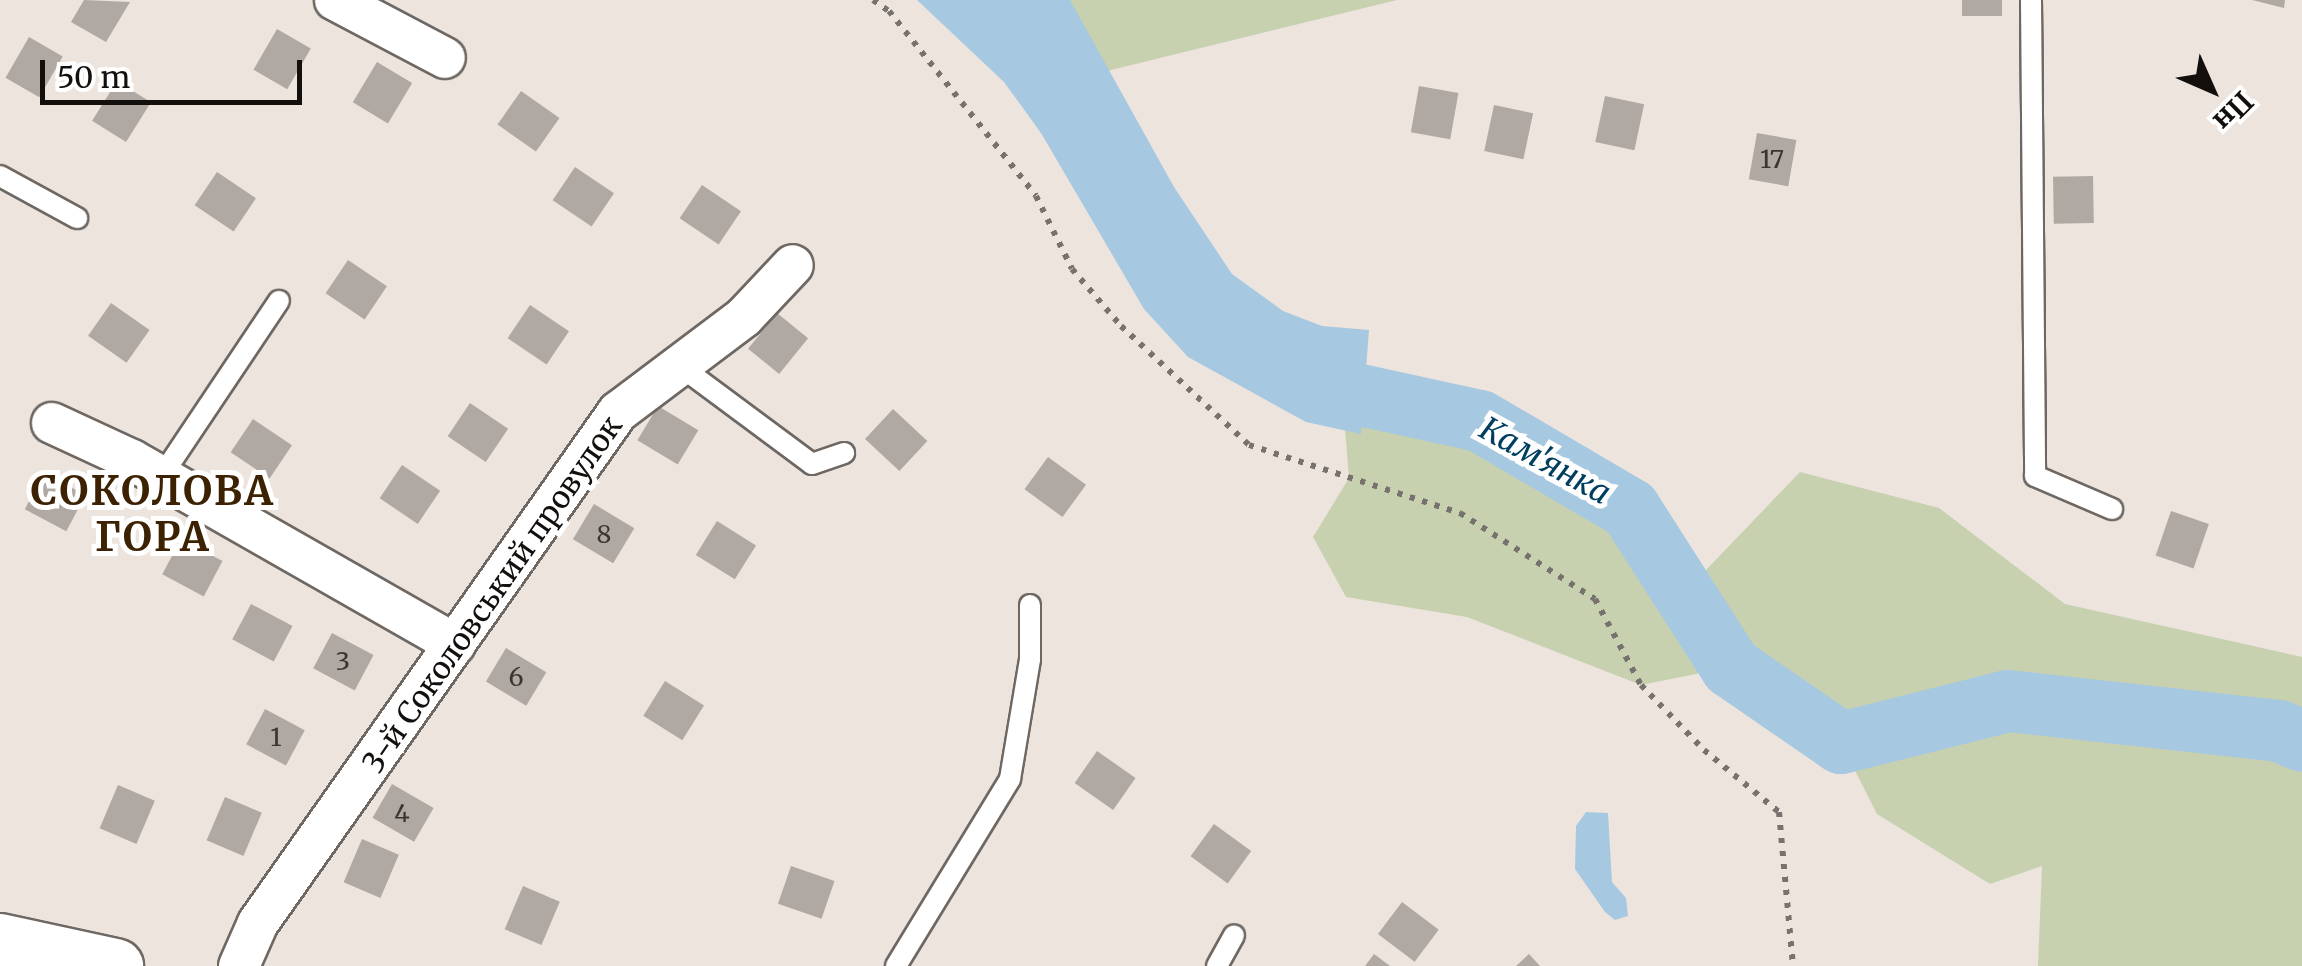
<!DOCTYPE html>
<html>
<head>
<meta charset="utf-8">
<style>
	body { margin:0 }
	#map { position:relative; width:2302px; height:966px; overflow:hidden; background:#ede4de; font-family:Merriweather,serif }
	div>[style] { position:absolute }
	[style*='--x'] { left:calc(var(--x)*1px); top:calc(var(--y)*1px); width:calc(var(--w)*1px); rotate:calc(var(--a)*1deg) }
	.green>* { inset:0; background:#c7d1af }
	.water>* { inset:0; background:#a6c8e1 }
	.river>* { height:62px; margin:-31px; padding:0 31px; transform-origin:31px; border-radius:31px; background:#a6c8e1 }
	.building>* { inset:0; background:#b0a8a2; transform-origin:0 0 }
	.path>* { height:6px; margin-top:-3px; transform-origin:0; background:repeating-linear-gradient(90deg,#78726e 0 5px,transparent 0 13px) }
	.roads { filter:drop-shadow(2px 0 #6e6762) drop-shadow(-2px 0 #6e6762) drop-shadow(0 2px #6e6762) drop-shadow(0 -2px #6e6762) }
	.lane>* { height:20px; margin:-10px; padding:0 10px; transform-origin:10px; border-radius:10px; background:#fff }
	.street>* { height:40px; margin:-20px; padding:0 20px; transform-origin:20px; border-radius:20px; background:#fff }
	.secondary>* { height:55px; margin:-27.5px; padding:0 27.5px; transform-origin:27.5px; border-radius:27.5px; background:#fff }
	span { translate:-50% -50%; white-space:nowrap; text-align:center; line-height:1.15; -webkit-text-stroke:10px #fff; paint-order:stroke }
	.number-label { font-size:25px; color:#3a3532 }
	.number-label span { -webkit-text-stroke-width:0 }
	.street-label { font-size:30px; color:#120f0d }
	.water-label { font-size:32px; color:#003e5f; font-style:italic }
	.district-label { font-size:40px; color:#3c2202; font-weight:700; letter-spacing:2.5px }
	.north { position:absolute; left:2162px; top:40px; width:100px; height:100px; -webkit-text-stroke:8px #fff; paint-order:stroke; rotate:135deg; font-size:28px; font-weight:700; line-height:40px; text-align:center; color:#120f0d }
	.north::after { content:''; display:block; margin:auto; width:35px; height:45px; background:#120f0d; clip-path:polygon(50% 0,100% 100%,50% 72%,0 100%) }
	.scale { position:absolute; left:40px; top:60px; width:262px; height:45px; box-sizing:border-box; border:5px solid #120f0d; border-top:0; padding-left:12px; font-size:30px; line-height:35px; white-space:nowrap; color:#120f0d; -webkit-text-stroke:8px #fff; paint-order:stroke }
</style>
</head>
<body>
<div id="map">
	<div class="green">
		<div style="clip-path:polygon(959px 0,1397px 0,1058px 83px)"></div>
		<div style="clip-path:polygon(1342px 391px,1480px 421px,1630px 509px,1684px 593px,1800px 472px,1939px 508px,2065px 604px,2302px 657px,2302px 966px,2038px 966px,2042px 866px,1990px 884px,1877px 814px,1841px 743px,1731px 667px,1641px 685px,1467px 617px,1346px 597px,1313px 537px,1349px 478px)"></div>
	</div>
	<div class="water">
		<div style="clip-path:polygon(917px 0,1070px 0,1174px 187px,1232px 274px,1283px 311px,1322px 326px,1369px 330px,1361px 434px,1306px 422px,1188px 357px,1144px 309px,1041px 133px,1004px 82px)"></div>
		<div style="clip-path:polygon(1586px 812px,1608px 813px,1612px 882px,1626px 898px,1628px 916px,1615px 920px,1605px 912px,1575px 869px,1576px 826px)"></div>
	</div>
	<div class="river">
		<div style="--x:1292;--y:354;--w:62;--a:36.5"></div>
		<div style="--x:1342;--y:391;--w:141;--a:12.3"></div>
		<div style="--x:1480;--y:421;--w:174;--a:30.4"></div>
		<div style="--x:1630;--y:509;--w:188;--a:57.4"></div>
		<div style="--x:1731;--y:667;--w:134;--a:34.6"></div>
		<div style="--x:1841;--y:743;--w:172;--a:-14.1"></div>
		<div style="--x:2008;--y:701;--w:273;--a:6.3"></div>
		<div style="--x:2279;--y:731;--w:25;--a:23"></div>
	</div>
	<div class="building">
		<div style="clip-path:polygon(84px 0,130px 2px,106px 42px,71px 22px)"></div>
		<div style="left:1962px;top:0;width:40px;height:16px"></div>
		<div style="clip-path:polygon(2252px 0,2285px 0,2284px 8px)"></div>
		<div style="left:277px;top:29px;width:39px;height:47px;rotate:30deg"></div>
		<div style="left:29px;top:37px;width:39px;height:47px;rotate:30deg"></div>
		<div style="left:377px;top:62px;width:41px;height:47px;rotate:31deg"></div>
		<div style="left:117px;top:81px;width:40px;height:47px;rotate:32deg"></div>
		<div style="left:1419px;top:86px;width:40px;height:47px;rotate:10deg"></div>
		<div style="left:521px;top:91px;width:47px;height:41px;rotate:35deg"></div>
		<div style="left:1605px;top:96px;width:40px;height:47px;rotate:12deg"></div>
		<div style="left:1494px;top:105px;width:40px;height:47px;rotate:12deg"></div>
		<div style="left:1757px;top:133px;width:40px;height:47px;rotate:10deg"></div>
		<div style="left:575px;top:167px;width:47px;height:40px;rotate:34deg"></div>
		<div style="left:217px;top:172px;width:47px;height:40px;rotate:34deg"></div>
		<div style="left:2093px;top:176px;width:47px;height:40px;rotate:89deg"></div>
		<div style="left:702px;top:185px;width:47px;height:40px;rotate:34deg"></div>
		<div style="left:348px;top:260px;width:47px;height:40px;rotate:34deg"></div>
		<div style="left:111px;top:303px;width:47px;height:40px;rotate:35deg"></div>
		<div style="left:530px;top:305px;width:47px;height:40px;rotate:34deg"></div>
		<div style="left:777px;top:313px;width:40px;height:46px;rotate:39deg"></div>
		<div style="left:470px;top:403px;width:46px;height:40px;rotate:34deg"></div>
		<div style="left:658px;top:406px;width:47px;height:40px;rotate:31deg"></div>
		<div style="left:893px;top:409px;width:47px;height:41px;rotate:43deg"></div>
		<div style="left:253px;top:419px;width:47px;height:40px;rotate:34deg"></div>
		<div style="left:1048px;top:457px;width:47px;height:40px;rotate:36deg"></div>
		<div style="left:402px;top:465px;width:46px;height:40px;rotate:34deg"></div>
		<div style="left:44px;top:473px;width:47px;height:41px;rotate:28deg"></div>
		<div style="left:594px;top:504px;width:47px;height:41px;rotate:31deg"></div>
		<div style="left:2171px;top:511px;width:40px;height:47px;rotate:19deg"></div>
		<div style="left:717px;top:521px;width:46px;height:40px;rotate:32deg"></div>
		<div style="left:181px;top:539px;width:47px;height:40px;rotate:28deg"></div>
		<div style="left:251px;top:604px;width:47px;height:40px;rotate:28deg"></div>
		<div style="left:332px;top:633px;width:47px;height:40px;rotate:28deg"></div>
		<div style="left:506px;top:648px;width:47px;height:39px;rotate:31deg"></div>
		<div style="left:665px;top:681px;width:46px;height:41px;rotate:32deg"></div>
		<div style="left:265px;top:709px;width:45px;height:40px;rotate:28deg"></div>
		<div style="left:1097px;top:751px;width:47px;height:39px;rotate:35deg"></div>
		<div style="left:392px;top:784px;width:48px;height:39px;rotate:30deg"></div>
		<div style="left:118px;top:785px;width:40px;height:47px;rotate:23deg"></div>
		<div style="left:225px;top:797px;width:40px;height:47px;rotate:23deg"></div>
		<div style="left:1214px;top:824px;width:46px;height:40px;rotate:36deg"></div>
		<div style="left:362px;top:839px;width:40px;height:47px;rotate:23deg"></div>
		<div style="left:791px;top:866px;width:46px;height:40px;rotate:19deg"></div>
		<div style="left:523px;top:886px;width:40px;height:47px;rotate:23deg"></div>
		<div style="left:1402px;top:902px;width:46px;height:40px;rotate:37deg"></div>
		<div style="clip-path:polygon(1374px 954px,1390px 966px,1365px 966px)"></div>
		<div style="clip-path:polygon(1529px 954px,1540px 966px,1516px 966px)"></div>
	</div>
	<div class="path">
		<div style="--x:873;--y:0;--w:19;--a:35"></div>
		<div style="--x:889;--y:11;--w:236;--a:51.5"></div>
		<div style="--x:1036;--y:196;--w:81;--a:63.7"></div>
		<div style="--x:1072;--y:269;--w:75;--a:49.3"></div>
		<div style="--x:1121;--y:326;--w:175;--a:42.9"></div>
		<div style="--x:1249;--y:445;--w:222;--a:17.9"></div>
		<div style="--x:1460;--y:513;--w:160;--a:32.5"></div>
		<div style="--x:1595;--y:599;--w:98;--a:61.9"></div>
		<div style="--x:1641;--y:685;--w:91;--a:45.9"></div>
		<div style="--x:1704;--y:750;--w:97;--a:39.6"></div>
		<div style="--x:1779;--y:812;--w:155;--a:84.8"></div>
	</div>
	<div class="roads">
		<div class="lane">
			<div style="--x:2031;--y:0;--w:476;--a:89.5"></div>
			<div style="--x:2035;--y:476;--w:84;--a:23.2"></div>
			<div style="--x:0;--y:176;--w:88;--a:28.6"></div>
			<div style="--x:680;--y:366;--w:164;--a:36.6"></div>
			<div style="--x:812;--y:464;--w:34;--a:-19"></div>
			<div style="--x:161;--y:477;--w:212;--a:-56.2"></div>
			<div style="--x:896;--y:966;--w:219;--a:-58.6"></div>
			<div style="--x:1010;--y:779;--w:122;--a:-80.5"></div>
			<div style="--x:1030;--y:659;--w:54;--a:-90"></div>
			<div style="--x:1217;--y:966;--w:35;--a:-61"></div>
		</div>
		<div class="street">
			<div style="--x:335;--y:0;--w:124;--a:27.8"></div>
			<div style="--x:52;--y:423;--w:88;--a:24.8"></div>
			<div style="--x:132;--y:460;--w:372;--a:29.7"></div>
			<div style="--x:239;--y:966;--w:47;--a:-66.2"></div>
			<div style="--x:258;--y:923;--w:625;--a:-54.84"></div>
			<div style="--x:618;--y:412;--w:158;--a:-37"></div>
			<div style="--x:744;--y:317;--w:71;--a:-46.7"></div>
		</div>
		<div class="secondary">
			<div style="--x:0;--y:941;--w:118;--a:12.3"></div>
		</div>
	</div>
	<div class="number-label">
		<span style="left:1772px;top:159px">17</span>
		<span style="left:604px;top:534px">8</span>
		<span style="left:343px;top:661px">3</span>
		<span style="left:516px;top:677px">6</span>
		<span style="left:276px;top:737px">1</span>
		<span style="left:402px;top:813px">4</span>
	</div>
	<div class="street-label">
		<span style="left:492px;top:594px;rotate:-55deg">3-й Соколовський провулок</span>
	</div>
	<div class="water-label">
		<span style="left:1545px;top:461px;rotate:29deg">Кам'янка</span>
	</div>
	<div class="district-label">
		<span style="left:153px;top:514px">СОКОЛОВА<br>ГОРА</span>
	</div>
	<div class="north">Пн</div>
	<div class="scale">50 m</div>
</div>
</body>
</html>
